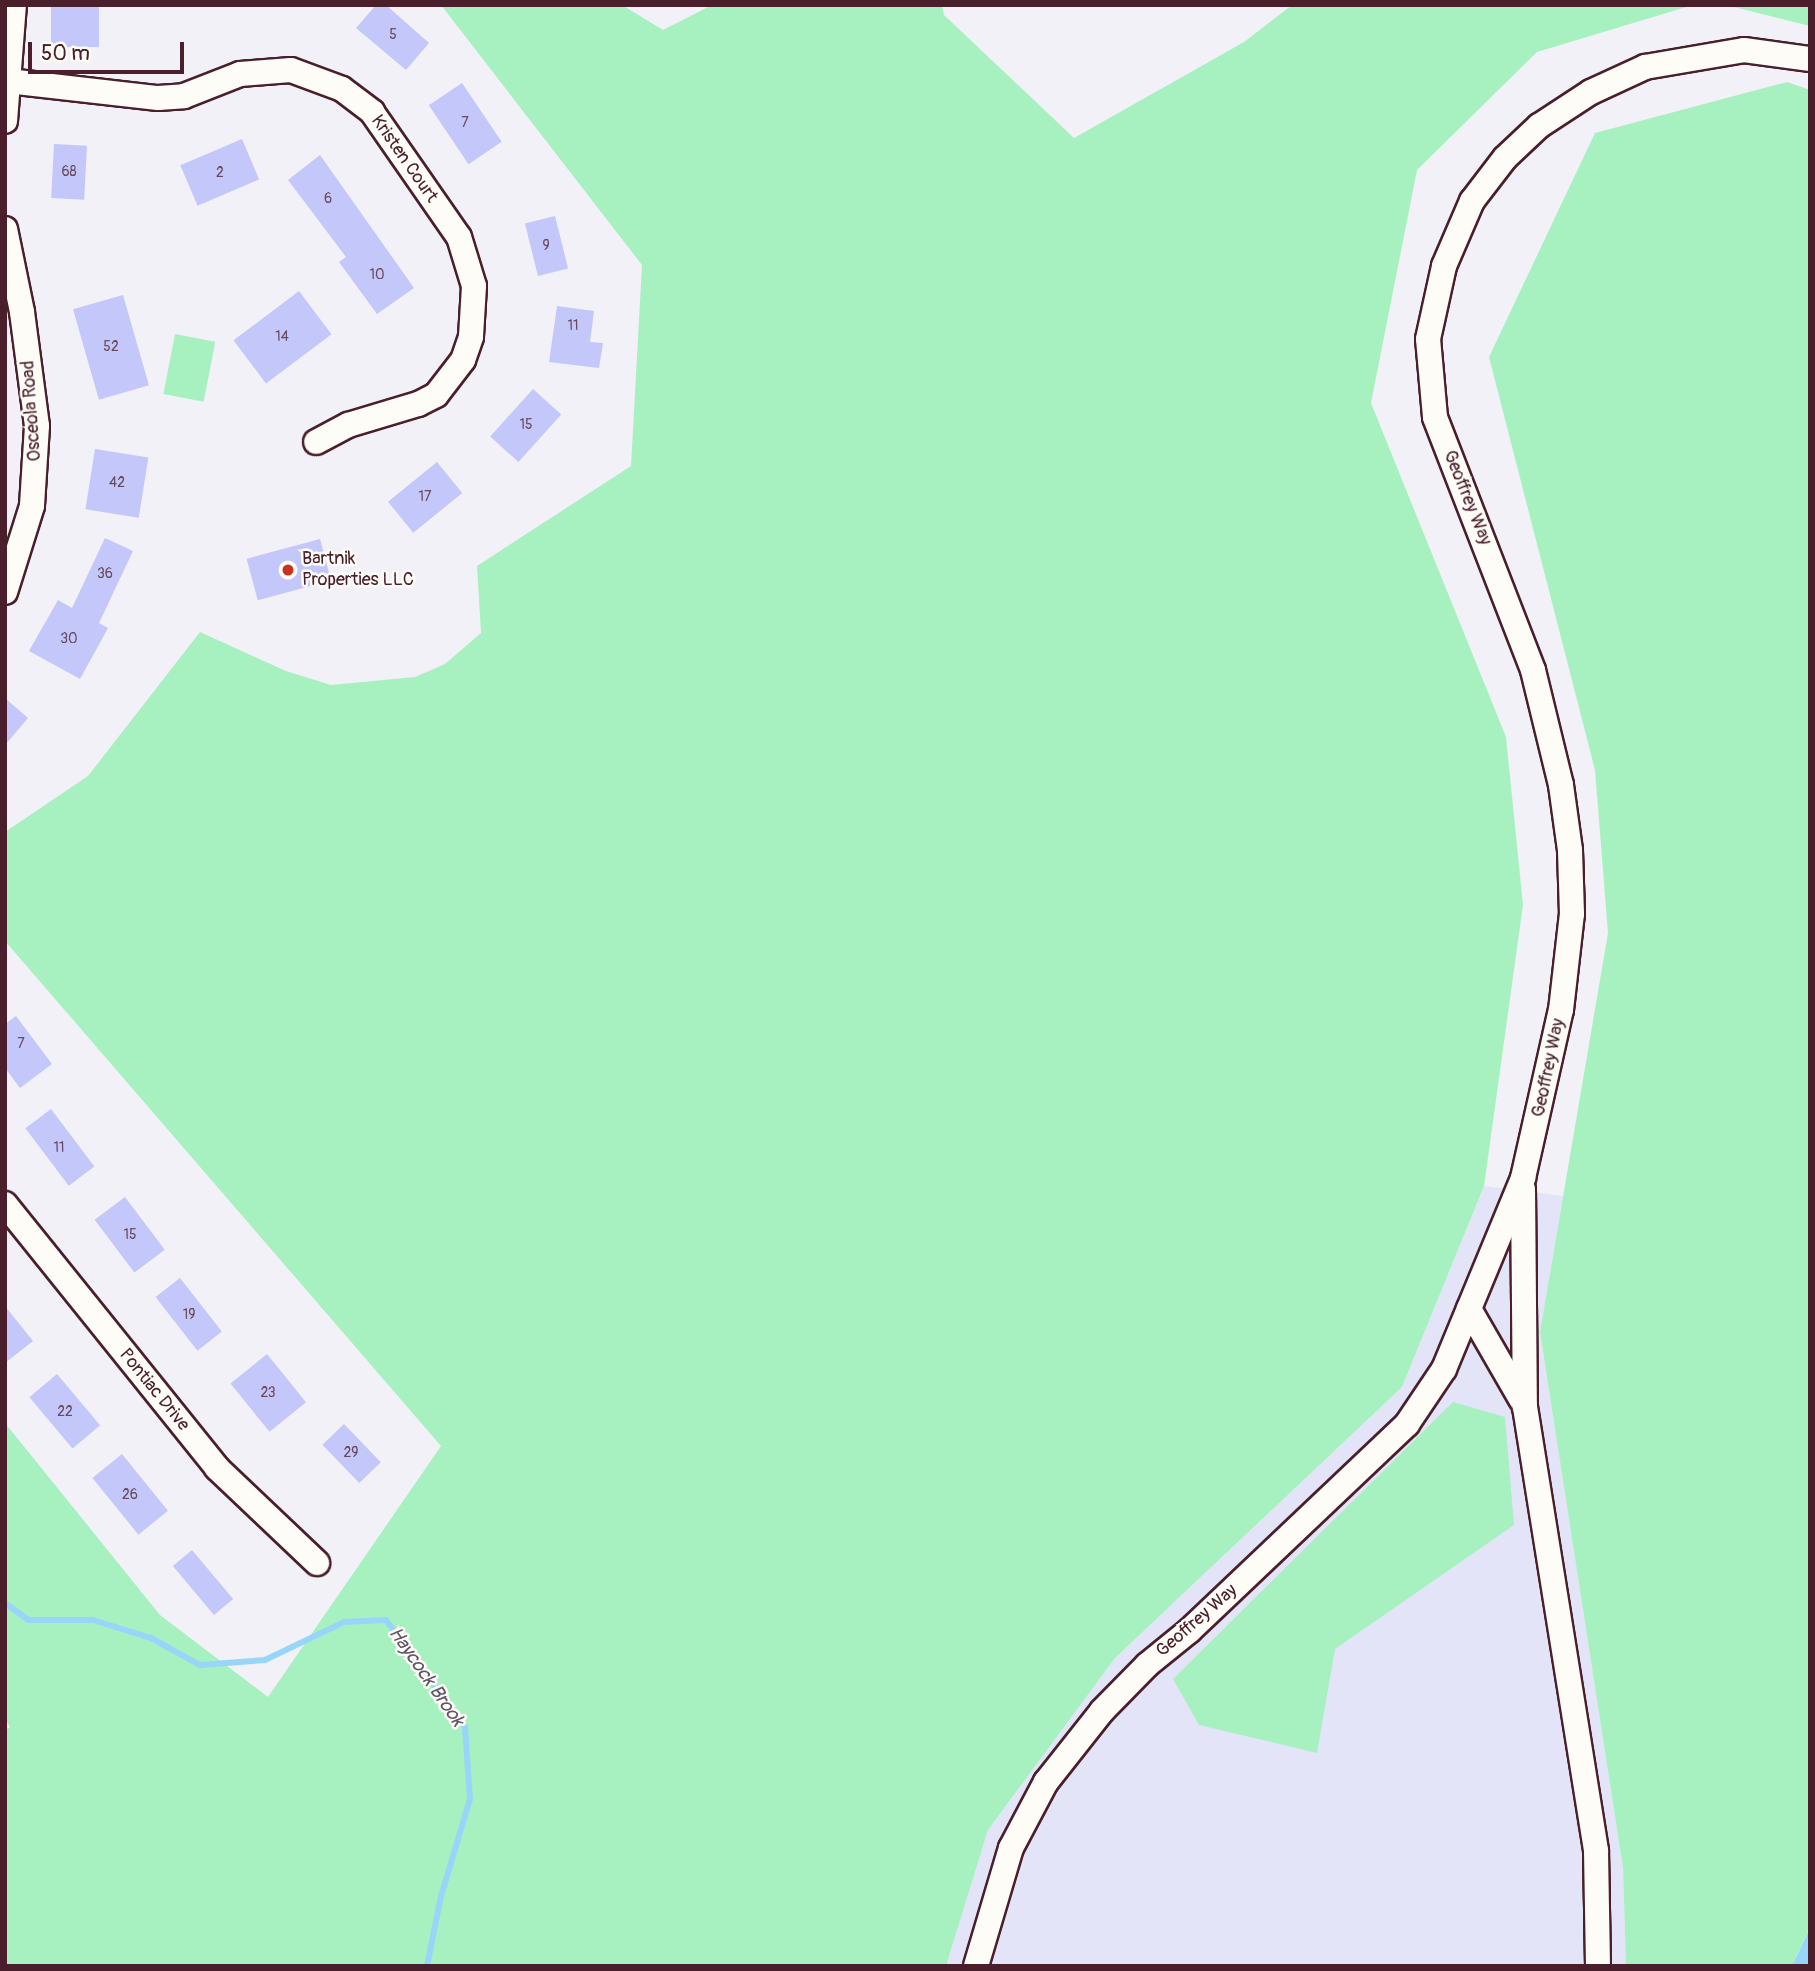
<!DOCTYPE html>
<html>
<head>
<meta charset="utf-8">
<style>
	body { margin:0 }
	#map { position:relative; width:1815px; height:1971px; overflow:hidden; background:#f1f1f7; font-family:Pangolin,sans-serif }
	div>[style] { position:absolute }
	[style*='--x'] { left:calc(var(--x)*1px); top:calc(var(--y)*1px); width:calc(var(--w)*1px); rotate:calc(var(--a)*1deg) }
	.built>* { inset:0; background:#e3e4f8 }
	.green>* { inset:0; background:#a7f1c0; transform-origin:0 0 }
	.water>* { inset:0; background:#98d6f9 }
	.stream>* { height:6px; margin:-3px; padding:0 3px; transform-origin:3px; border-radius:3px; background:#98d6f9 }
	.building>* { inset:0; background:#c3c7f9; transform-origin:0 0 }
	.roads { filter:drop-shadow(2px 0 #4a1f2b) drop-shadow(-2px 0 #4a1f2b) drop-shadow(0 2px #4a1f2b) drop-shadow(0 -2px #4a1f2b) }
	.minor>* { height:24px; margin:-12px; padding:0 12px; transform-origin:12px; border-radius:12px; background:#fdfcf7 }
	.dots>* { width:19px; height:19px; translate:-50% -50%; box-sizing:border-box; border:4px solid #fdfcf7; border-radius:50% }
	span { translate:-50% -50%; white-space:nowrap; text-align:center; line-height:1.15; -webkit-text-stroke:5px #fdfcf7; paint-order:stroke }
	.number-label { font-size:14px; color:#68495e }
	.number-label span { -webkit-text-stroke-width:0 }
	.street-label { font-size:18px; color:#4a1f2b }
	.poi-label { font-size:18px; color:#4a1f2b }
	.left { translate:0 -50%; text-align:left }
	.water-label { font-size:19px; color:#615669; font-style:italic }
	.frame { position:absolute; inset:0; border:7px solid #4a1f2b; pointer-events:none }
	.scale { position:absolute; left:28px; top:42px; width:156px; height:32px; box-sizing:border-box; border:4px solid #4a1f2b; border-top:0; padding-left:9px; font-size:21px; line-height:24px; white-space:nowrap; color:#4a1f2b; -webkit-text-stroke:5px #fdfcf7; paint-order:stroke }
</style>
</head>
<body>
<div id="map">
	<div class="built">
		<div style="clip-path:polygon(1484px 1186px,1563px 1196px,1540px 1332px,1623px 1868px,1626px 1966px,946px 1966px,988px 1830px,1115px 1658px,1402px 1387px)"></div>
	</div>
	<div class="green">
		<div style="clip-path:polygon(441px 5px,622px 5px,663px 30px,712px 5px,942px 5px,944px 15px,1074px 138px,1244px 42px,1292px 5px,1693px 5px,1537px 52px,1417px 170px,1371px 403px,1506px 737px,1523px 905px,1484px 1186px,1402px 1387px,1115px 1658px,988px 1830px,946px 1966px,5px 1966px,5px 1730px,10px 1727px,5px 1719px,5px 1423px,160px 1615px,268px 1697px,441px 1446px,5px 941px,5px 832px,88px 776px,200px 632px,286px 671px,331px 685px,415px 677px,445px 664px,481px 633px,477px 566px,631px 466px,642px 265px)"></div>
		<div style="clip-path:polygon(1726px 5px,1810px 5px,1810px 26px)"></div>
		<div style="clip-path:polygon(1787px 82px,1810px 90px,1810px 1927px,1792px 1966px,1626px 1966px,1623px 1868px,1540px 1332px,1608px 933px,1595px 770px,1489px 357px,1595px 133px)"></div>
		<div style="left:175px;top:334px;width:41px;height:61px;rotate:11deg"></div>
		<div style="clip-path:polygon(1453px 1402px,1505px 1417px,1514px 1525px,1335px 1649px,1317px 1753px,1199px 1725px,1173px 1679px)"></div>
	</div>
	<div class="water">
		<div style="clip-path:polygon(1810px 1927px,1810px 1966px,1792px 1966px,1808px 1932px)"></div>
	</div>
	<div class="stream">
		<div style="--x:5;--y:1603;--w:29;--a:36"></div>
		<div style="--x:28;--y:1620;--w:65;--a:0"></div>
		<div style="--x:93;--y:1620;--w:61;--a:17.2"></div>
		<div style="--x:151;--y:1638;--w:56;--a:28.9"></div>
		<div style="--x:200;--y:1665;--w:65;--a:-4.4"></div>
		<div style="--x:265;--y:1660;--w:88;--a:-25.7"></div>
		<div style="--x:344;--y:1622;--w:42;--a:-2.7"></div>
		<div style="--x:386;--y:1620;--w:133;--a:53.6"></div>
		<div style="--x:465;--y:1727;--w:72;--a:86"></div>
		<div style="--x:470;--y:1799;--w:101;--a:106.6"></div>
		<div style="--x:441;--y:1896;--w:71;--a:101.3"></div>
	</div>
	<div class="building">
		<div style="left:51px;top:5px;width:48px;height:42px"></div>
		<div style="clip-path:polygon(376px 5px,386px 5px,429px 43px,406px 70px,356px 28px)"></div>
		<div style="left:462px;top:83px;width:71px;height:40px;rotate:56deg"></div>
		<div style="left:242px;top:139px;width:44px;height:67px;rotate:67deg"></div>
		<div style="left:54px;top:144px;width:33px;height:54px;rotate:3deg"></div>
		<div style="clip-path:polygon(320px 155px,414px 288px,377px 314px,339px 262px,346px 257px,288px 180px)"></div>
		<div style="left:555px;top:216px;width:54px;height:31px;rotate:76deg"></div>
		<div style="left:299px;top:291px;width:54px;height:82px;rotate:53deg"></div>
		<div style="left:123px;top:295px;width:94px;height:52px;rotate:74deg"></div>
		<div style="clip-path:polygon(557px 306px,594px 311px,590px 342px,603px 343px,599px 368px,549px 362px)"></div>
		<div style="left:533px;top:389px;width:38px;height:64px;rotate:42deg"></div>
		<div style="left:95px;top:449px;width:54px;height:61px;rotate:9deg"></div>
		<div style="left:437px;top:462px;width:40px;height:63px;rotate:51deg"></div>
		<div style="clip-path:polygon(105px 538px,133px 551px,99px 623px,108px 628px,80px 679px,29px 651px,58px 600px,72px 608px)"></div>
		<div style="left:320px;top:539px;width:43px;height:76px;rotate:75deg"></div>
		<div style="clip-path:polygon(5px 698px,28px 718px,5px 745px)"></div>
		<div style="clip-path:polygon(16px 1016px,52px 1064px,20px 1088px,5px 1068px,5px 1024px)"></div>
		<div style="left:51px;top:1109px;width:72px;height:32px;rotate:53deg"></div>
		<div style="left:125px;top:1197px;width:66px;height:38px;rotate:53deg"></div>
		<div style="left:180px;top:1278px;width:68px;height:31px;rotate:52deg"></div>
		<div style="clip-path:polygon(5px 1306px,33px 1341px,5px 1363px)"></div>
		<div style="left:267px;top:1354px;width:62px;height:47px;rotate:51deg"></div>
		<div style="left:57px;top:1374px;width:67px;height:36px;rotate:50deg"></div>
		<div style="left:344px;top:1424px;width:53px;height:30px;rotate:46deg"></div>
		<div style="left:122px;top:1454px;width:73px;height:38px;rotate:51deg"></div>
		<div style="left:192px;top:1550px;width:64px;height:25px;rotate:50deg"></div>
	</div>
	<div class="roads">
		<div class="minor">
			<div style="--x:8;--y:81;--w:151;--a:6.5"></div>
			<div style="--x:158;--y:98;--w:26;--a:-4"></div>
			<div style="--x:184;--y:96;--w:60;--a:-21.4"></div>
			<div style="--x:240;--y:74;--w:51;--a:-4.5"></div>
			<div style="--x:291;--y:70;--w:54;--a:20.4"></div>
			<div style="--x:342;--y:89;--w:38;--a:37"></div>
			<div style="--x:372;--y:112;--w:152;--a:55.2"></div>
			<div style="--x:459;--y:237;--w:51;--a:73"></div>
			<div style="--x:474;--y:286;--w:51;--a:93.4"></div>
			<div style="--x:471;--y:337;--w:24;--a:109"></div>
			<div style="--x:463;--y:360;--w:44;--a:127.6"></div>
			<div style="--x:436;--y:395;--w:20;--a:153"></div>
			<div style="--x:418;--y:404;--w:73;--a:163.3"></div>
			<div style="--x:348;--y:425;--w:36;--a:152"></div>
			<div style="--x:5;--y:121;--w:116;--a:-85.6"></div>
			<div style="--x:5;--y:229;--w:85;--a:78.4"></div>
			<div style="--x:22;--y:312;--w:115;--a:82.5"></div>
			<div style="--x:37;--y:426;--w:80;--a:93.6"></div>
			<div style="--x:32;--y:506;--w:90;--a:107.4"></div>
			<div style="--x:1523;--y:1189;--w:218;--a:89.5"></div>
			<div style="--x:1525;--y:1407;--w:450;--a:80.9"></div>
			<div style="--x:1596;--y:1851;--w:115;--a:89"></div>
			<div style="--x:5;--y:1204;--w:339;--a:51.2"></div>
			<div style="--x:217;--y:1468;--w:138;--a:43.5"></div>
			<div style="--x:1469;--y:1309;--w:104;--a:60"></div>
			<div style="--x:976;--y:1966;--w:123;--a:-73.5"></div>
			<div style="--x:1011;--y:1848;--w:75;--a:-62.1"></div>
			<div style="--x:1046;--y:1782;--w:90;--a:-51.7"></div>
			<div style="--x:1102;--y:1711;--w:64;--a:-45.6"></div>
			<div style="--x:1147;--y:1665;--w:55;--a:-39.1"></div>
			<div style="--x:1190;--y:1630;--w:299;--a:-43.5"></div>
			<div style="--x:1407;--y:1424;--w:66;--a:-56.1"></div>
			<div style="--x:1444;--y:1369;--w:207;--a:-67.5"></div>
			<div style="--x:1523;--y:1178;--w:172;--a:-77.3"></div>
			<div style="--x:1561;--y:1010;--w:97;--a:-83.5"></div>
			<div style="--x:1572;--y:914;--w:64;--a:-91.8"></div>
			<div style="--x:1570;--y:850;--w:66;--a:-97.9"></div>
			<div style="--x:1561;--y:785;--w:118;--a:-103.7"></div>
			<div style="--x:1533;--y:670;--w:271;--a:-111.2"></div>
			<div style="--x:1435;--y:417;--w:78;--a:-95.1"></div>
			<div style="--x:1428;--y:339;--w:75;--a:-77.6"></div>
			<div style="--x:1444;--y:266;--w:71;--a:-66.7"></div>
			<div style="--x:1472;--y:201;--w:54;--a:-52.5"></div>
			<div style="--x:1505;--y:158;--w:47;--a:-43.3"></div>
			<div style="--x:1539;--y:126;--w:62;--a:-33.2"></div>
			<div style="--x:1591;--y:92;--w:60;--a:-24.8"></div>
			<div style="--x:1645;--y:67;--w:100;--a:-9.7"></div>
			<div style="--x:1744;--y:50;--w:67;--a:7.8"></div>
		</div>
	</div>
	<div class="dots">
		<div style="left:288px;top:570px;background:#c8321e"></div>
	</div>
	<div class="number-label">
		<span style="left:393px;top:35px">5</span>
		<span style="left:465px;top:123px">7</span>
		<span style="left:69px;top:172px">68</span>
		<span style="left:220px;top:173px">2</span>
		<span style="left:328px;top:199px">6</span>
		<span style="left:546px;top:246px">9</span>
		<span style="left:377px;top:275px">10</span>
		<span style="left:573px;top:326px">11</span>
		<span style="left:282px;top:337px">14</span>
		<span style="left:111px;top:347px">52</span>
		<span style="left:526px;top:425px">15</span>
		<span style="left:117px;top:483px">42</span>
		<span style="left:425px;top:497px">17</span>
		<span style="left:105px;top:574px">36</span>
		<span style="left:69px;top:639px">30</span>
		<span style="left:21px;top:1044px">7</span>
		<span style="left:59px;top:1148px">11</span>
		<span style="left:130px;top:1235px">15</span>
		<span style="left:189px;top:1315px">19</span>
		<span style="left:268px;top:1393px">23</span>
		<span style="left:65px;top:1412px">22</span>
		<span style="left:351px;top:1453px">29</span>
		<span style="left:130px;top:1495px">26</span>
	</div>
	<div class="street-label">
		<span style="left:404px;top:159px;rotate:55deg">Kristen Court</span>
		<span style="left:32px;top:411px;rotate:-94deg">Osceola Road</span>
		<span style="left:1467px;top:498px;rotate:68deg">Geoffrey Way</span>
		<span style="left:1549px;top:1068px;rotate:-78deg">Geoffrey Way</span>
		<span style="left:154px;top:1390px;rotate:51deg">Pontiac Drive</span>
		<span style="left:1197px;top:1621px;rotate:-41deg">Geoffrey Way</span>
	</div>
	<div class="poi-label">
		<span class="left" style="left:302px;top:570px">Bartnik<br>Properties LLC</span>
	</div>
	<div class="water-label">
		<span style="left:426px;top:1677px;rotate:55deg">Haycock Brook</span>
	</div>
	<div class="frame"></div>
	<div class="scale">50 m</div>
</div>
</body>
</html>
